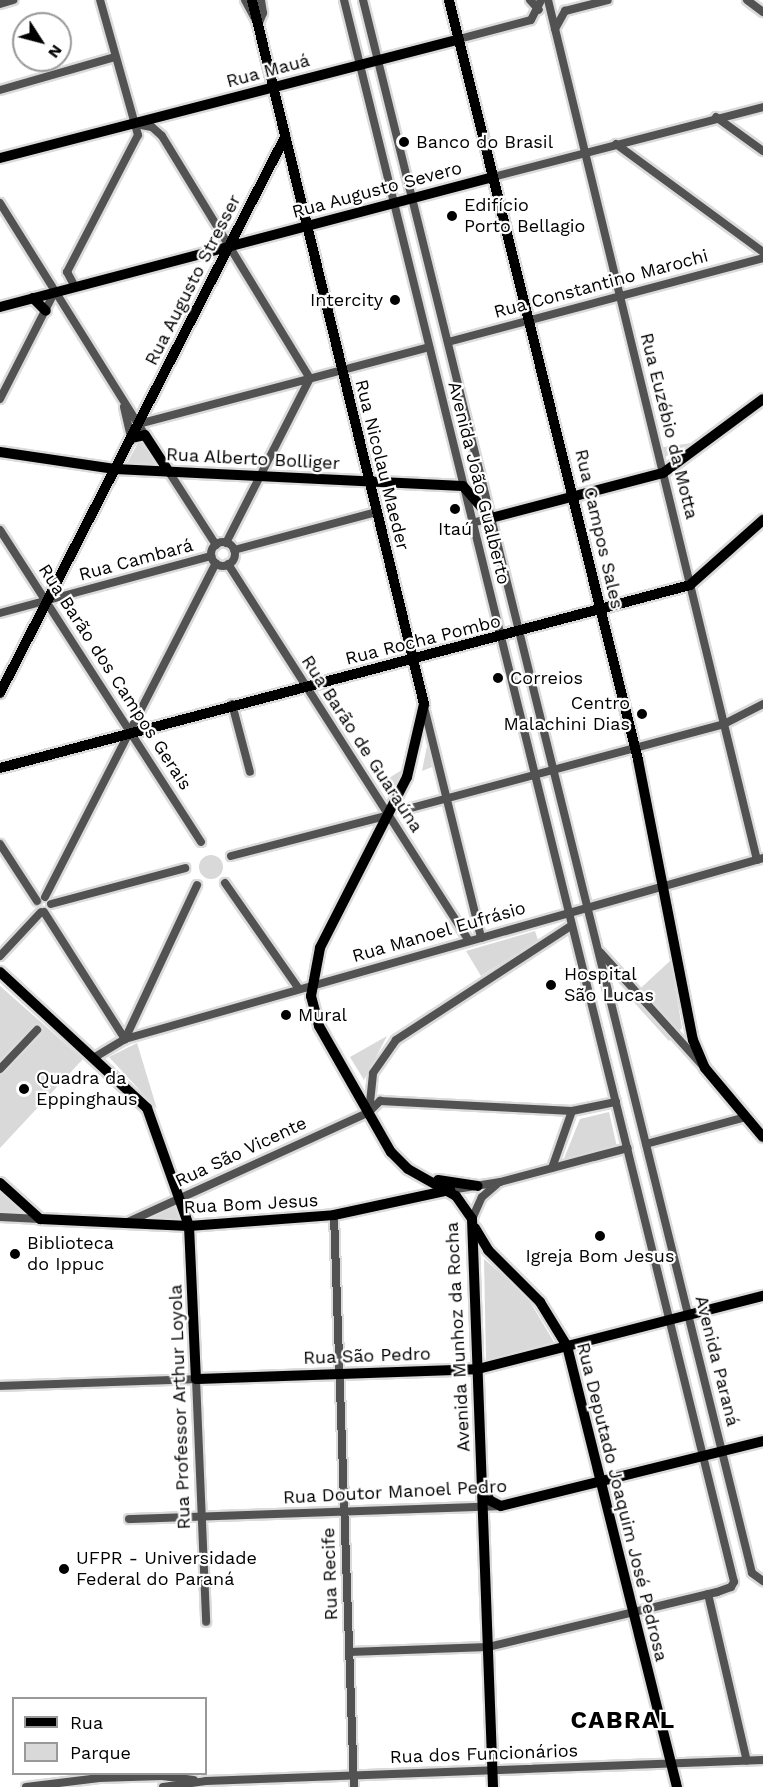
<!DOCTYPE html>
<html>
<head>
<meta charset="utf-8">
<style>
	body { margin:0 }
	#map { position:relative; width:763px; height:1787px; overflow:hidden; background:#fff; font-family:"Work Sans",sans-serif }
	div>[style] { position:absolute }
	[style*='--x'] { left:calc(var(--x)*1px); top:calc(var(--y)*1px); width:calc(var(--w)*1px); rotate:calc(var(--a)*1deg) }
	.green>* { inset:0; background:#d9d9d9 }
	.round { border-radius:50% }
	.roads { filter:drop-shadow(2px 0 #dbdbdb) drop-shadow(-2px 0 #dbdbdb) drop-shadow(0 2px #dbdbdb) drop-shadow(0 -2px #dbdbdb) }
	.minor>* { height:8px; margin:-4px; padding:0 4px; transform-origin:4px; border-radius:4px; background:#525252 }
	.minor>.ring { margin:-4px; padding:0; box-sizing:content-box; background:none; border:8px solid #525252; border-radius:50% }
	.major>* { height:10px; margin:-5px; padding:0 5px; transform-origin:5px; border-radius:5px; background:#000 }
	.dots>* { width:16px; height:16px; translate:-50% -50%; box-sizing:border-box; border:3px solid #fff; border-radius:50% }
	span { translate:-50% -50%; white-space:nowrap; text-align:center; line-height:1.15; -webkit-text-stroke:4.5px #fff; paint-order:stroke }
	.street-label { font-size:18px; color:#000 }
	.poi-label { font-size:18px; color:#000 }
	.left { translate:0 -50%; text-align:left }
	.right { translate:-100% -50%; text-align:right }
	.district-label { font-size:24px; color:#000; font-weight:700; letter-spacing:1.5px }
	.legend { position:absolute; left:12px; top:1697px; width:195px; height:78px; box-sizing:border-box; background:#fff; border:2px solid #999; margin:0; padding:8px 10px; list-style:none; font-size:18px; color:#000 }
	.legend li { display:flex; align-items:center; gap:12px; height:30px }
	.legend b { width:30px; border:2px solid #999 }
	.north { position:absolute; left:12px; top:12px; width:60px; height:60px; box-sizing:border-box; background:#fff; border:2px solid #999; border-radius:50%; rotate:126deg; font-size:16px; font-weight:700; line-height:24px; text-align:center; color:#000 }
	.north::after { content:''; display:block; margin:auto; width:21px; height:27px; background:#000; clip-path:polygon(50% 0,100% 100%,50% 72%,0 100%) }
</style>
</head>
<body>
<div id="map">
	<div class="green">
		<div style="clip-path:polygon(140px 439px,156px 466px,127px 463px)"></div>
		<div style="clip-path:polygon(692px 443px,665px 457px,663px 447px)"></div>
		<div style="clip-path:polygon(428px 741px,432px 767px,422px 771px)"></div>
		<div style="clip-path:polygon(405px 768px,397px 786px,391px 801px,381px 783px)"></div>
		<div class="round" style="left:199px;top:855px;width:24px;height:24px"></div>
		<div style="clip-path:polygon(535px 931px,538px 940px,481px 976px,466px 951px)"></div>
		<div style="clip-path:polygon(671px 960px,682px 1028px,669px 1041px,630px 998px)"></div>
		<div style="clip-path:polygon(0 986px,83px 1059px,0 1148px)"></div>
		<div style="clip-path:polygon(387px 1036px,364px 1080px,350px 1057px)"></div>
		<div style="clip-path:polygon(137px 1043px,157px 1109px,109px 1057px)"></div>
		<div style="clip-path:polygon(609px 1112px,617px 1147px,563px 1161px,580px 1119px)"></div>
		<div style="clip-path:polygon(0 1191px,25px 1214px,0 1212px)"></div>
		<div style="clip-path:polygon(178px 1204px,185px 1223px,141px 1220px)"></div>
		<div style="clip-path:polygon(484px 1259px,526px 1295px,554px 1342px,486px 1360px)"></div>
	</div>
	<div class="roads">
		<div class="minor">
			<div style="--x:245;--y:0;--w:26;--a:62"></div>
			<div style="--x:344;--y:0;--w:1629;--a:76.15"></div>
			<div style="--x:734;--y:1582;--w:6;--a:121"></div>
			<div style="--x:731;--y:1587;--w:15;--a:160"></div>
			<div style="--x:717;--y:1592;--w:236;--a:166.5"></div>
			<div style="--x:488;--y:1647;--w:139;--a:177.9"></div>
			<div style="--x:363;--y:0;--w:1620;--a:76.11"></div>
			<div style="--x:752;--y:1573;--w:14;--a:36"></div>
			<div style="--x:530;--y:0;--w:13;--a:48"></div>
			<div style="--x:548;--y:0;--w:885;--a:76.34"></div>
			<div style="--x:747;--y:0;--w:20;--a:37"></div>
			<div style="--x:0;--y:4;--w:14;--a:-17"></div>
			<div style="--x:258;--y:25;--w:13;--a:-67"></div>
			<div style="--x:263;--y:13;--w:13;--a:-99"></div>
			<div style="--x:555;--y:29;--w:21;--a:-61"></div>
			<div style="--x:565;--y:11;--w:44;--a:-14.3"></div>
			<div style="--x:459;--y:39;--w:74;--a:-14.8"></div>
			<div style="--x:531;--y:20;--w:22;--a:-63"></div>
			<div style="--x:0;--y:90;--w:120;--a:-16"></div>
			<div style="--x:716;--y:117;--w:58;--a:35.9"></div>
			<div style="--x:136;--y:124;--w:16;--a:11"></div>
			<div style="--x:152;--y:127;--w:13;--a:42"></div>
			<div style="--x:162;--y:136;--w:284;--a:58.6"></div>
			<div style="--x:616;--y:144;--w:182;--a:36.3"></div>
			<div style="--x:493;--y:177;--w:279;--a:-14.5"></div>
			<div style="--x:0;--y:203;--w:274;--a:58"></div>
			<div style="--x:75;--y:287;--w:17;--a:-118"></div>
			<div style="--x:67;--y:272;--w:154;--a:-62.6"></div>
			<div style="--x:138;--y:135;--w:140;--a:-105.7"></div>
			<div style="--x:448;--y:342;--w:326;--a:-14.9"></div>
			<div style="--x:0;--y:399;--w:119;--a:-63"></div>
			<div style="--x:124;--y:407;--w:32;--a:77"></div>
			<div style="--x:138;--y:424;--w:301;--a:-14.8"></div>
			<div style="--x:169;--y:472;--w:87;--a:57.2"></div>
			<div style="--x:472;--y:523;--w:20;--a:-15"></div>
			<div style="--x:0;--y:530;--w:371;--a:57.2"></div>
			<div class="ring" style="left:211px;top:542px;width:16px;height:16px"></div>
			<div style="--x:226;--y:543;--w:185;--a:-63"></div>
			<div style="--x:234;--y:550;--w:148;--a:-14.9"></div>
			<div style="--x:228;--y:564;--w:447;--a:57.4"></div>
			<div style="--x:0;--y:613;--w:219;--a:-15.1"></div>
			<div style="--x:232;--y:704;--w:70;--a:75.2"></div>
			<div style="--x:424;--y:707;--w:238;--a:76.1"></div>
			<div style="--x:411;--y:808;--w:324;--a:-15"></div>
			<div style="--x:724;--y:724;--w:44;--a:-27.1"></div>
			<div style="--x:0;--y:844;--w:68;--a:57"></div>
			<div style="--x:231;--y:856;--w:163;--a:-14.5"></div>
			<div style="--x:225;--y:883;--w:129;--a:55.1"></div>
			<div style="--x:45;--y:897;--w:375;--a:-62.9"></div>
			<div style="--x:51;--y:904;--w:139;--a:-15"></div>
			<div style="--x:44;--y:912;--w:151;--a:57.5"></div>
			<div style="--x:600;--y:952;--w:152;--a:47.9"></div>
			<div style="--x:0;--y:956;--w:60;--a:-47"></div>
			<div style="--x:125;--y:1039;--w:170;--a:-64.9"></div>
			<div style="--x:95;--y:1057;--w:35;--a:-31"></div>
			<div style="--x:125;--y:1039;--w:663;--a:-15.84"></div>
			<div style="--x:0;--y:1069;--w:54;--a:-46.5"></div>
			<div style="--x:369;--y:1112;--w:39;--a:-84"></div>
			<div style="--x:373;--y:1073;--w:40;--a:-55.1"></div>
			<div style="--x:396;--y:1040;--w:209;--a:-33.1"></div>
			<div style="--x:646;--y:1144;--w:104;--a:-15.1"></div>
			<div style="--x:552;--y:1168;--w:60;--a:-70.7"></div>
			<div style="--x:450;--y:1190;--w:51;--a:-9.1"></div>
			<div style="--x:500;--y:1182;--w:132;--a:-14.9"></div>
			<div style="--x:334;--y:1215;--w:572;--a:88"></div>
			<div style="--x:0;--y:1217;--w:40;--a:2.9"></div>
			<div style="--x:472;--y:1219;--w:24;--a:-66"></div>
			<div style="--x:482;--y:1197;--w:20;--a:-41"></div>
			<div style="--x:128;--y:1222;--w:265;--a:-24.5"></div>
			<div style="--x:369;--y:1112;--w:16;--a:-45"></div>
			<div style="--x:380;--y:1101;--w:192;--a:3"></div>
			<div style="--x:572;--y:1111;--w:45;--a:-11.6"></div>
			<div style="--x:0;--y:1386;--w:196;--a:-2"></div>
			<div style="--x:196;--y:1379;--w:243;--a:87.6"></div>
			<div style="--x:129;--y:1519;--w:371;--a:-2"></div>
			<div style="--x:708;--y:1594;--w:171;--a:76.9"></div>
			<div style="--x:26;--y:1787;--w:74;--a:-7"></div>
			<div style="--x:99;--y:1778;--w:63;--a:-1.8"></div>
			<div style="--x:162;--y:1776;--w:32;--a:7"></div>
			<div style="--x:163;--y:1787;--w:43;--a:-7.9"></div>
			<div style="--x:206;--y:1781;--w:557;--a:-2.16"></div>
		</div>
		<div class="major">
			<div style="--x:252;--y:0;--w:725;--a:76.27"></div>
			<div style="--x:424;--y:704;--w:75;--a:103.1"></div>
			<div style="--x:407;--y:777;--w:192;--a:117"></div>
			<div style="--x:320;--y:948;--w:49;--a:100.6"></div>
			<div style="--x:311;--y:996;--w:31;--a:75"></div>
			<div style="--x:319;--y:1026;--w:145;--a:60.3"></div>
			<div style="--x:391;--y:1152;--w:24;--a:45"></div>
			<div style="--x:408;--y:1169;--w:55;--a:29.4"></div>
			<div style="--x:456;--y:1196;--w:28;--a:55"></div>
			<div style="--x:472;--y:1219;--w:568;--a:87.88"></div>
			<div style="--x:449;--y:0;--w:783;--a:76.03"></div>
			<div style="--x:638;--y:760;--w:285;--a:78.9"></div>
			<div style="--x:693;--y:1040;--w:30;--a:67"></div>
			<div style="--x:705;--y:1068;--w:90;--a:50"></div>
			<div style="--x:0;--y:158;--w:474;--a:-14.5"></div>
			<div style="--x:33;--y:298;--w:18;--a:45"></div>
			<div style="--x:0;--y:307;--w:510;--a:-14.77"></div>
			<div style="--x:131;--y:438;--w:14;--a:-12"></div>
			<div style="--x:145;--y:435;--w:44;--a:57"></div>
			<div style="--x:0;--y:452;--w:116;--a:8.4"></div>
			<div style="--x:115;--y:469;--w:348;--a:2.8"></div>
			<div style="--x:463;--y:486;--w:43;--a:48.8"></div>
			<div style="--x:491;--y:518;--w:178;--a:-14.7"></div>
			<div style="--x:663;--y:473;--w:124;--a:-36.5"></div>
			<div style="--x:0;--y:693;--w:625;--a:-62.86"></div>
			<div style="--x:0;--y:768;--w:714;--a:-14.85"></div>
			<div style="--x:690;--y:585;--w:98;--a:-41.7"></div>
			<div style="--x:0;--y:972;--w:200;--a:42.8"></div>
			<div style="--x:147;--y:1108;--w:125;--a:70.4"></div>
			<div style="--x:189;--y:1226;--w:153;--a:87.4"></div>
			<div style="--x:196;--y:1379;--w:282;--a:-2"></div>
			<div style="--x:478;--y:1369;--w:294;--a:-14.4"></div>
			<div style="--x:438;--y:1180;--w:40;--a:8.5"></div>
			<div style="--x:0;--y:1183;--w:54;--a:42"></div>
			<div style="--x:40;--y:1219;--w:149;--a:2.7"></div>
			<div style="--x:189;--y:1226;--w:145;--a:-4.3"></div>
			<div style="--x:334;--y:1215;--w:119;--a:-12.2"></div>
			<div style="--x:475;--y:1228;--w:26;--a:59"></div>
			<div style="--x:488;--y:1250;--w:74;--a:45"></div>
			<div style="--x:540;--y:1302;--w:52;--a:58.5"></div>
			<div style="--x:567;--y:1346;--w:455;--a:76"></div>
			<div style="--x:486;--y:1487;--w:13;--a:77"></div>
			<div style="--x:489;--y:1500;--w:13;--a:27"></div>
			<div style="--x:501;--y:1506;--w:270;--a:-13.9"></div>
		</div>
	</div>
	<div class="dots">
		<div style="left:404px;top:142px;background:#000"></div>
		<div style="left:452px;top:216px;background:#000"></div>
		<div style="left:395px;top:300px;background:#000"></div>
		<div style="left:455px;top:509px;background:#000"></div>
		<div style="left:498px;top:678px;background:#000"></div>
		<div style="left:642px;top:714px;background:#000"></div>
		<div style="left:551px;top:985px;background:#000"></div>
		<div style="left:286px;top:1015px;background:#000"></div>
		<div style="left:24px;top:1089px;background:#000"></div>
		<div style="left:600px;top:1236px;background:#000"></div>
		<div style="left:15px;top:1254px;background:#000"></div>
		<div style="left:64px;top:1569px;background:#000"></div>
	</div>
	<div class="street-label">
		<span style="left:268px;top:71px;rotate:-15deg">Rua Mauá</span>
		<span style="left:377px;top:190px;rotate:-15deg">Rua Augusto Severo</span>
		<span style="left:193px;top:280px;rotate:-63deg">Rua Augusto Stresser</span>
		<span style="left:601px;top:284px;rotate:-15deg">Rua Constantino Marochi</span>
		<span style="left:669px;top:426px;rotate:76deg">Rua Euzébio da Motta</span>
		<span style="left:253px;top:459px;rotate:3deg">Rua Alberto Bolliger</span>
		<span style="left:382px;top:465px;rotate:76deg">Rua Nicolau Maeder</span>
		<span style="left:479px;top:483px;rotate:76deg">Avenida João Gualberto</span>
		<span style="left:599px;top:529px;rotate:77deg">Rua Campos Sales</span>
		<span style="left:136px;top:560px;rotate:-15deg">Rua Cambará</span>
		<span style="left:423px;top:640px;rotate:-14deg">Rua Rocha Pombo</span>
		<span style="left:115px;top:677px;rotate:57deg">Rua Barão dos Campos Gerais</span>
		<span style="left:362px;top:744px;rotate:57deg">Rua Barão de Guaraúna</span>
		<span style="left:439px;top:932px;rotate:-16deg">Rua Manoel Eufrásio</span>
		<span style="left:241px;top:1152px;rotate:-25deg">Rua São Vicente</span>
		<span style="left:251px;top:1204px;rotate:-3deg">Rua Bom Jesus</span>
		<span style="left:458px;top:1337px;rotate:-93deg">Avenida Munhoz da Rocha</span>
		<span style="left:367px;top:1356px;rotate:-2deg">Rua São Pedro</span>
		<span style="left:717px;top:1361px;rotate:76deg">Avenida Paraná</span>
		<span style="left:180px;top:1407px;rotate:-92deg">Rua Professor Arthur Loyola</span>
		<span style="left:395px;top:1492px;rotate:-3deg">Rua Doutor Manoel Pedro</span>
		<span style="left:622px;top:1502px;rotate:76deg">Rua Deputado Joaquim José Pedrosa</span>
		<span style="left:330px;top:1574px;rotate:-92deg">Rua Recife</span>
		<span style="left:484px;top:1754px;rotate:-2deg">Rua dos Funcionários</span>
	</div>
	<div class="poi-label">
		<span class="left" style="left:416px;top:142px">Banco do Brasil</span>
		<span class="left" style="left:464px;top:216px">Edifício<br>Porto Bellagio</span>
		<span class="right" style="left:383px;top:300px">Intercity</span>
		<span style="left:455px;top:529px">Itaú</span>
		<span class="left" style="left:510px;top:678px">Correios</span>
		<span class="right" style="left:630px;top:714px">Centro<br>Malachini Dias</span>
		<span class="left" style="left:564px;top:985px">Hospital<br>São Lucas</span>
		<span class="left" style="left:298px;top:1015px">Mural</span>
		<span class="left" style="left:36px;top:1089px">Quadra da<br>Eppinghaus</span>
		<span class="left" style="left:27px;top:1254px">Biblioteca<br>do Ippuc</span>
		<span style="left:600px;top:1256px">Igreja Bom Jesus</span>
		<span class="left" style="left:76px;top:1569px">UFPR - Universidade<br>Federal do Paraná</span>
	</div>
	<div class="district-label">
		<span style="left:623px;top:1721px">CABRAL</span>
	</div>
	<ul class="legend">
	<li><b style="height:8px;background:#000"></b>Rua</li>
	<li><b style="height:16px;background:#d9d9d9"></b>Parque</li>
	</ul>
	<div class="north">N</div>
</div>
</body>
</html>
